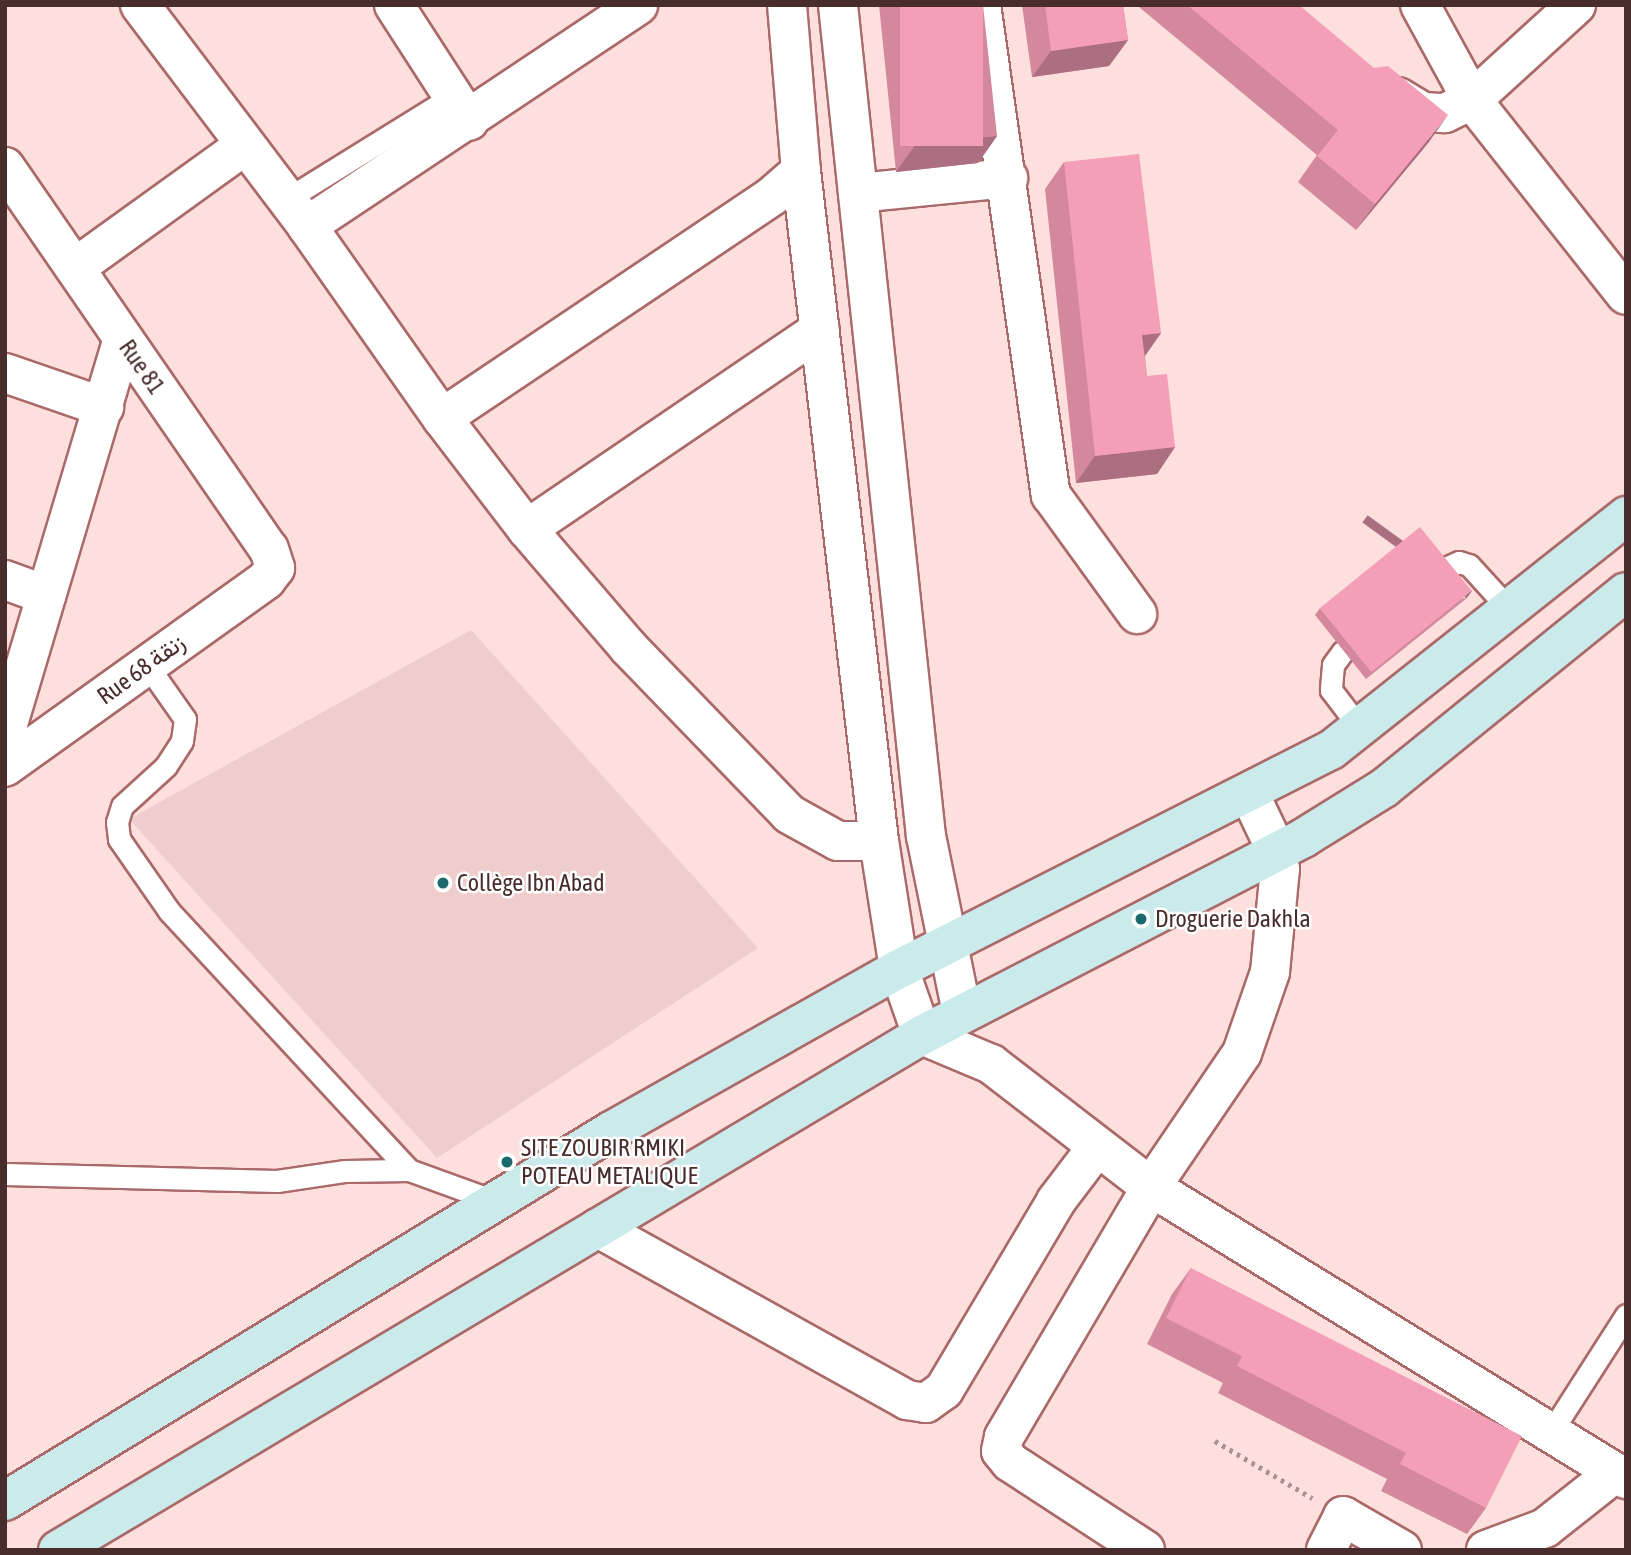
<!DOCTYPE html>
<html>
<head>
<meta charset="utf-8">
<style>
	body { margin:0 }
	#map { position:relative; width:1631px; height:1555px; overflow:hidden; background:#fddfdd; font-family:"Asap Condensed",Vazirmatn,sans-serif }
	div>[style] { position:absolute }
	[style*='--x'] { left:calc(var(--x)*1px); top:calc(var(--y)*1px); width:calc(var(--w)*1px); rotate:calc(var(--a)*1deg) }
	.built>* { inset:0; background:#eecdcc }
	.path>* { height:4.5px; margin-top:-2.25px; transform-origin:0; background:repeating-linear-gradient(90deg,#ad918f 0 3.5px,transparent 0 8.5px) }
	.roads { filter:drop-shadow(2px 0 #aa6a69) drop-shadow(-2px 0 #aa6a69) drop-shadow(0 2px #aa6a69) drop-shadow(0 -2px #aa6a69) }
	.service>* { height:21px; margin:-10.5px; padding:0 10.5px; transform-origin:10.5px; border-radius:10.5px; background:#fff }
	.minor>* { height:38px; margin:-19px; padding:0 19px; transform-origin:19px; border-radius:19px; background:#fff }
	.tertiary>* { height:38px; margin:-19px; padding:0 19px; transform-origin:19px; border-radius:19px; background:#fff }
	.secondary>* { height:38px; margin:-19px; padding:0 19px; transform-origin:19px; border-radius:19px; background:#caeaec }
	.wall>* { inset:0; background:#d3889e }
	.shaded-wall>* { inset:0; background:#ac6f81; transform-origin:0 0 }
	.building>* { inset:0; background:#f59eb8; transform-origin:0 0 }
	.dots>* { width:19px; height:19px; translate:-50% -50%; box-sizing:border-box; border:4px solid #fff; border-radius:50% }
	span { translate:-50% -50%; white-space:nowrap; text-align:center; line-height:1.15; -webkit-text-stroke:5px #fff; paint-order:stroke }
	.street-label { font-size:24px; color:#482d2c }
	.poi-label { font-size:24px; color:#482d2c }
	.left { translate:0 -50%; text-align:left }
	.frame { position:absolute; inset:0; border:7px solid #482d2c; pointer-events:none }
</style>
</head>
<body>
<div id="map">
	<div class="built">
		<div style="clip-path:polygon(471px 630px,758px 948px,437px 1158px,129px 819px)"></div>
	</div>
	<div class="path">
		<div style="--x:1215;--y:1441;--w:113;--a:30.4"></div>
	</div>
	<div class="roads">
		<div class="service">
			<div style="--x:287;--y:199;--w:195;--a:-31.8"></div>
			<div style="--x:1443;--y:569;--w:17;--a:-24"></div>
			<div style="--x:1459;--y:562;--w:10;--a:17"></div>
			<div style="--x:1469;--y:565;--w:59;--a:47.7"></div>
			<div style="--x:1343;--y:651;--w:17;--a:126"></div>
			<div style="--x:1333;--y:665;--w:25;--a:95"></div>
			<div style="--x:1331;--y:690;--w:48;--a:52.7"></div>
			<div style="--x:147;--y:665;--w:66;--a:54.9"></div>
			<div style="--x:185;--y:719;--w:22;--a:98"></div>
			<div style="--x:182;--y:741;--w:30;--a:123"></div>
			<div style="--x:166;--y:766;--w:59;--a:137.7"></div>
			<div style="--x:122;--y:806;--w:17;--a:107"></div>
			<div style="--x:117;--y:822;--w:17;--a:83"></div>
			<div style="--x:119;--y:839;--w:88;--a:55.2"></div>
			<div style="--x:169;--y:911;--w:353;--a:47.2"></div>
			<div style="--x:5;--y:1174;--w:272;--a:1.5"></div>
			<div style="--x:277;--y:1181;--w:69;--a:-8.4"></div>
			<div style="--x:345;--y:1171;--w:64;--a:-0.9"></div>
			<div style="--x:409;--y:1170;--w:94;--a:20"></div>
			<div style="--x:1551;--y:1432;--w:139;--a:-57.3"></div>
		</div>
		<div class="minor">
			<div style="--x:140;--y:5;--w:277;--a:52.9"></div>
			<div style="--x:307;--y:226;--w:235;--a:54.9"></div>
			<div style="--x:442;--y:418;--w:140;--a:52.6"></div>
			<div style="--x:527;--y:529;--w:155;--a:49.4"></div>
			<div style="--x:628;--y:647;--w:232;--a:46"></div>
			<div style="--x:789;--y:814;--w:56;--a:28.9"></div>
			<div style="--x:838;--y:841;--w:41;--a:0"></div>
			<div style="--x:394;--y:5;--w:138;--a:57.1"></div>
			<div style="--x:981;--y:5;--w:495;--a:81.9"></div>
			<div style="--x:1051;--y:495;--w:147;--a:54.1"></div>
			<div style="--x:1420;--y:5;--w:108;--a:61.3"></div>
			<div style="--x:1472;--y:100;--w:248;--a:51.7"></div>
			<div style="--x:1398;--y:97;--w:29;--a:31"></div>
			<div style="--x:1423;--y:112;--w:22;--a:3"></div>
			<div style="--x:1445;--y:113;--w:30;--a:-26"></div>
			<div style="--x:1472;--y:100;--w:141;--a:-42.4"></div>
			<div style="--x:5;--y:167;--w:464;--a:55.4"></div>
			<div style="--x:269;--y:549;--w:20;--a:72"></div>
			<div style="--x:275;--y:568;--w:15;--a:127"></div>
			<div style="--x:266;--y:580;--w:321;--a:144.4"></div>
			<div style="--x:858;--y:193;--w:151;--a:-5.7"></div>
			<div style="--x:307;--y:226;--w:398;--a:-33.7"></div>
			<div style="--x:76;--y:267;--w:208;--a:-35.8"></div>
			<div style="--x:5;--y:373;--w:105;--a:19"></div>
			<div style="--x:442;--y:418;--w:398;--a:-33.9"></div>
			<div style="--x:772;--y:196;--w:38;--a:-41"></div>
			<div style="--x:527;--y:529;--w:354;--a:-34.2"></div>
			<div style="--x:5;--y:580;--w:44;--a:20.1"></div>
			<div style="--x:5;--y:734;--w:412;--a:-73.4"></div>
			<div style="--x:922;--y:1035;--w:75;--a:22.8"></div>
			<div style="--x:991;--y:1064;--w:202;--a:37.6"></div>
			<div style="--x:1151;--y:1187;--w:558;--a:31.58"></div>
			<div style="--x:598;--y:1228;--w:354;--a:29.1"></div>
			<div style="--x:907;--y:1400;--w:19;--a:9"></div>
			<div style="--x:926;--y:1403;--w:22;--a:-36"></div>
			<div style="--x:944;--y:1390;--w:220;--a:-59.3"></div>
			<div style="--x:1056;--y:1201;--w:68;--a:-52.8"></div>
			<div style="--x:1145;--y:1550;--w:161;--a:-146.9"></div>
			<div style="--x:1010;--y:1462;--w:14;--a:-129"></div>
			<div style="--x:1001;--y:1451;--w:14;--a:-78"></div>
			<div style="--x:1004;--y:1437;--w:290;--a:-59.5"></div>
			<div style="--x:1151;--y:1187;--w:162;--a:-55.8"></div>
			<div style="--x:1242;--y:1053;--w:86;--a:-70.9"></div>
			<div style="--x:1270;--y:972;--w:103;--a:-84.5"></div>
			<div style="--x:1280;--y:869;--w:17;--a:-100"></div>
			<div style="--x:1277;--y:852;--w:65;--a:-115.4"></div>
			<div style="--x:1326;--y:1550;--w:38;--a:-63"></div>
			<div style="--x:1343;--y:1516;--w:68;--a:30"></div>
			<div style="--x:1486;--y:1550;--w:63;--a:-20.4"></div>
			<div style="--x:1545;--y:1528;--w:90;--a:-38.3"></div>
		</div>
		<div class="tertiary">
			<div style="--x:787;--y:5;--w:167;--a:85.2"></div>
			<div style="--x:801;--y:171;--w:675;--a:83.36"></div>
			<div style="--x:879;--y:841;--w:130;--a:81.1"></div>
			<div style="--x:899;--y:969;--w:70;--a:70.8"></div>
			<div style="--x:838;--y:5;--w:836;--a:83.96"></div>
			<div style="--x:926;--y:836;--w:181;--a:78.5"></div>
		</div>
		<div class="secondary">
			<div style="--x:5;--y:1501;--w:710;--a:-31.41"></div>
			<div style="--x:611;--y:1131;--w:330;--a:-29.4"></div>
			<div style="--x:899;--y:969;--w:484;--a:-26.9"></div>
			<div style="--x:1331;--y:750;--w:377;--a:-38.4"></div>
			<div style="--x:58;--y:1550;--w:1006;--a:-30.8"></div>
			<div style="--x:922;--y:1035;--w:431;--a:-27.3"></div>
			<div style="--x:1305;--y:837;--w:93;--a:-31.8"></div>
			<div style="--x:1384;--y:788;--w:311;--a:-39"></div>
		</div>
	</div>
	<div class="wall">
		<div style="clip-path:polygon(879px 5px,983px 5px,997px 136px,978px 163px,896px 172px)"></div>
		<div style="clip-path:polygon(1022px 5px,1123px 5px,1128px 40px,1109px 66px,1032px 77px)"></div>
		<div style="clip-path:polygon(1138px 5px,1299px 5px,1429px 142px,1356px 230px,1298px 182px,1317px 155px,1139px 7px)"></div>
		<div style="clip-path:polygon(1064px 162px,1161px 333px,1145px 356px,1147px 376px,1175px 447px,1157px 474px,1076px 483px,1045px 189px)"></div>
		<div style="clip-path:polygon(1467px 598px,1366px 679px,1315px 615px,1320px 608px)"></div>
		<div style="clip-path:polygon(1191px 1268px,1486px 1508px,1467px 1534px,1381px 1491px,1387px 1479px,1218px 1393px,1223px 1383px,1147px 1344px,1172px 1294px)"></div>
	</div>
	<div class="shaded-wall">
		<div style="clip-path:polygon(1128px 40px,1109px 66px,1032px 77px,1051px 51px)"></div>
		<div style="clip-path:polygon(1448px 115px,1429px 142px,1356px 230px,1375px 204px)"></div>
		<div style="clip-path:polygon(997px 136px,978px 163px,896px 172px,915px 145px)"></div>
		<div style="clip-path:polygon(1161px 333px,1142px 360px,1142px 335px)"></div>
		<div style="clip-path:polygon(1175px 447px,1157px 474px,1076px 483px,1095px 456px)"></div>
		<div style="left:1472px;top:591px;width:9px;height:129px;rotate:126deg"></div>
	</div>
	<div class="building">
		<div style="left:900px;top:5px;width:83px;height:141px"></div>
		<div style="clip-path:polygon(1045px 5px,1123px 5px,1128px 40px,1051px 51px)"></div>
		<div style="clip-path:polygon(1187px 5px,1299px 5px,1374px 68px,1388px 66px,1448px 115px,1375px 204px,1317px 156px,1338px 130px)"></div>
		<div style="clip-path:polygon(1139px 154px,1161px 333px,1142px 335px,1147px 376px,1167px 374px,1175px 447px,1095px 456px,1064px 162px)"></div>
		<div style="left:1420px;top:527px;width:82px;height:129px;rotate:51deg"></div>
		<div style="clip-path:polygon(1191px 1268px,1522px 1436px,1486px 1508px,1400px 1464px,1406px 1453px,1237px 1366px,1242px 1356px,1166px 1318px)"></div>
	</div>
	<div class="dots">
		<div style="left:443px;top:883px;background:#1b686d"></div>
		<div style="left:1141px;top:919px;background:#1b686d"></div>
		<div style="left:507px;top:1162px;background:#1b686d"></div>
	</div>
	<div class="street-label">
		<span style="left:142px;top:367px;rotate:55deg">Rue 81</span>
		<span style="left:141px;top:669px;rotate:-36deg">Rue 68 زنقة</span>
	</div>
	<div class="poi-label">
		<span class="left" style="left:457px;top:883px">Collège Ibn Abad</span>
		<span class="left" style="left:1155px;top:919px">Droguerie Dakhla</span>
		<span class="left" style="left:521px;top:1162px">SITE ZOUBIR RMIKI<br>POTEAU METALIQUE</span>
	</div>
	<div class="frame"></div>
</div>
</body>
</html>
